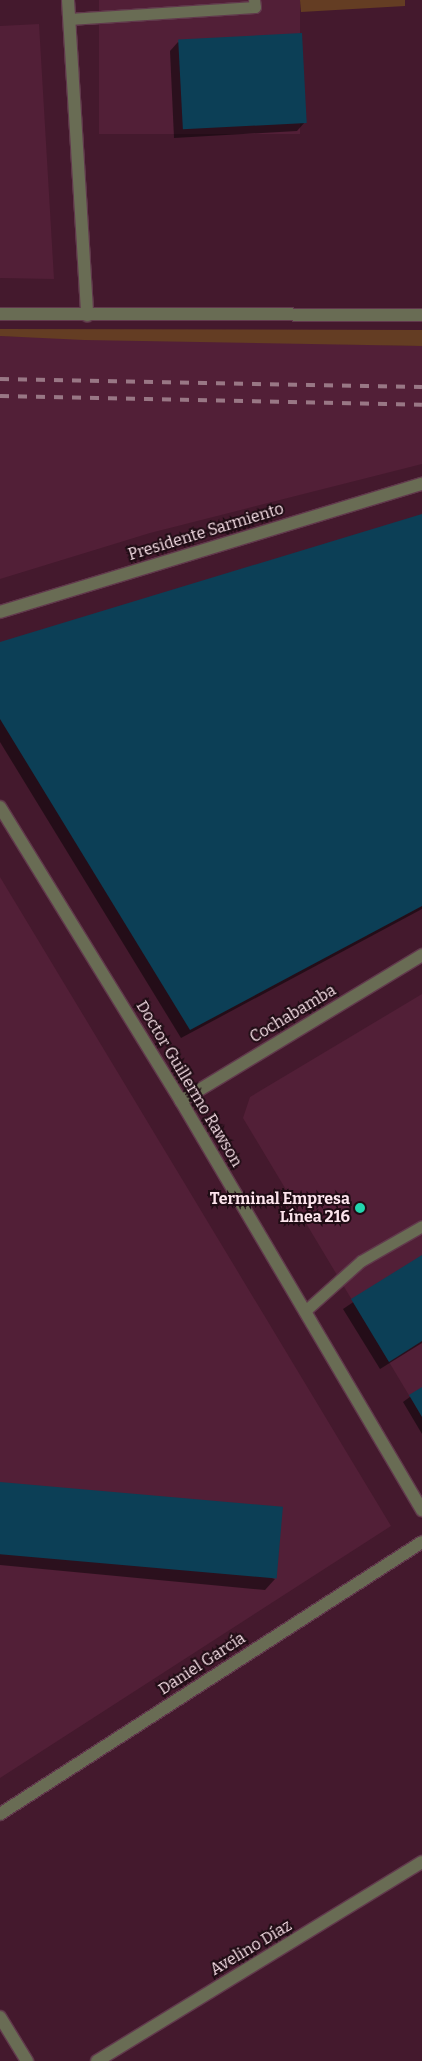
<!DOCTYPE html>
<html>
<head>
<meta charset="utf-8">
<style>
	body { margin:0 }
	#map { position:relative; width:422px; height:2061px; overflow:hidden; background:#44192d; font-family:Bitter,serif }
	div>[style] { position:absolute }
	[style*='--x'] { left:calc(var(--x)*1px); top:calc(var(--y)*1px); width:calc(var(--w)*1px); rotate:calc(var(--a)*1deg) }
	.built>* { inset:0; background:#521f37; transform-origin:0 0 }
	.green>* { inset:0; background:#643d23 }
	.shadow>* { inset:0; background:#0007 }
	.building>* { inset:0; background:#0c3f56; transform-origin:0 0 }
	.roads { filter:drop-shadow(1px 0 #61394c) drop-shadow(-1px 0 #61394c) drop-shadow(0 1px #61394c) drop-shadow(0 -1px #61394c) }
	.service>* { height:11px; margin:-5.5px; padding:0 5.5px; transform-origin:5.5px; border-radius:5.5px; background:#696c54 }
	.minor>* { height:12px; margin:-6px; padding:0 6px; transform-origin:6px; border-radius:6px; background:#696c54 }
	.tertiary>* { height:12px; margin:-6px; padding:0 6px; transform-origin:6px; border-radius:6px; background:#696c54 }
	.rail>* { height:4px; margin-top:-2px; transform-origin:0; background:repeating-linear-gradient(90deg,#997785 0 9px,transparent 0 18px) }
	.dots>* { width:14px; height:14px; translate:-50% -50%; box-sizing:border-box; border:2px solid #1f0c14; border-radius:50% }
	span { translate:-50% -50%; white-space:nowrap; text-align:center; line-height:1.15; -webkit-text-stroke:4px #1f0c14; paint-order:stroke }
	.street-label { font-size:16px; color:#fce4ec }
	.poi-label { font-size:16px; color:#fce4ec; font-weight:700 }
	.right { translate:-100% -50%; text-align:right }
</style>
</head>
<body>
<div id="map">
	<div class="built">
		<div style="left:99px;top:0;width:201px;height:134px"></div>
		<div style="clip-path:polygon(39px 24px,54px 279px,0 278px,0 26px)"></div>
		<div style="clip-path:polygon(0 336px,422px 346px,422px 464px,150px 533px,0 579px)"></div>
		<div style="clip-path:polygon(0 877px,391px 1526px,0 1778px)"></div>
		<div style="clip-path:polygon(422px 994px,422px 1417px,243px 1118px,250px 1097px)"></div>
	</div>
	<div class="green">
		<div style="clip-path:polygon(300px 0,405px 0,405px 6px,301px 12px)"></div>
		<div style="clip-path:polygon(0 329px,422px 330px,422px 346px,84px 340px,0 336px)"></div>
	</div>
	<div class="shadow">
		<div style="clip-path:polygon(178px 42px,305px 122px,297px 131px,174px 138px,170px 51px)"></div>
		<div style="clip-path:polygon(422px 516px,422px 909px,181px 1038px,0 742px,0 643px)"></div>
		<div style="clip-path:polygon(422px 1256px,422px 1343px,380px 1369px,343px 1309px)"></div>
		<div style="clip-path:polygon(422px 1388px,422px 1434px,403px 1402px)"></div>
		<div style="clip-path:polygon(0 1484px,275px 1579px,265px 1590px,0 1565px)"></div>
	</div>
	<div class="building">
		<div style="left:302px;top:33px;width:90px;height:124px;rotate:87deg"></div>
		<div style="clip-path:polygon(422px 514px,422px 906px,190px 1030px,0 719px,0 642px)"></div>
		<div style="clip-path:polygon(422px 1255px,422px 1341px,389px 1362px,351px 1299px)"></div>
		<div style="clip-path:polygon(422px 1387px,422px 1417px,409px 1395px)"></div>
		<div style="left:0;top:1482px;width:284px;height:72px;rotate:5deg"></div>
	</div>
	<div class="roads">
		<div class="service">
			<div style="--x:69;--y:19;--w:186;--a:-3.7"></div>
			<div style="--x:255;--y:7;--w:7;--a:-98"></div>
			<div style="--x:305;--y:1311;--w:75;--a:-41.8"></div>
			<div style="--x:361;--y:1261;--w:70;--a:-29.8"></div>
		</div>
		<div class="minor">
			<div style="--x:68;--y:0;--w:316;--a:86.5"></div>
			<div style="--x:0;--y:314;--w:422;--a:0.1"></div>
			<div style="--x:0;--y:612;--w:441;--a:-16.9"></div>
			<div style="--x:181;--y:1101;--w:282;--a:-31.2"></div>
			<div style="--x:0;--y:1814;--w:502;--a:-32.8"></div>
			<div style="--x:0;--y:2017;--w:52;--a:58.5"></div>
			<div style="--x:97;--y:2061;--w:381;--a:-31.5"></div>
		</div>
		<div class="tertiary">
			<div style="--x:0;--y:807;--w:345;--a:58.4"></div>
			<div style="--x:181;--y:1101;--w:475;--a:59.5"></div>
		</div>
	</div>
	<div class="rail">
		<div style="--x:0;--y:379;--w:422;--a:1.1"></div>
		<div style="--x:0;--y:396;--w:422;--a:1.2"></div>
	</div>
	<div class="dots">
		<div style="left:360px;top:1208px;background:#22d5af"></div>
	</div>
	<div class="street-label">
		<span style="left:206px;top:532px;rotate:-17deg">Presidente Sarmiento</span>
		<span style="left:293px;top:1014px;rotate:-31deg">Cochabamba</span>
		<span style="left:189px;top:1084px;rotate:59deg">Doctor Guillermo Rawson</span>
		<span style="left:202px;top:1664px;rotate:-33deg">Daniel García</span>
		<span style="left:251px;top:1948px;rotate:-31deg">Avelino Díaz</span>
	</div>
	<div class="poi-label">
		<span class="right" style="left:350px;top:1208px">Terminal Empresa<br>Línea 216</span>
	</div>
</div>
</body>
</html>
